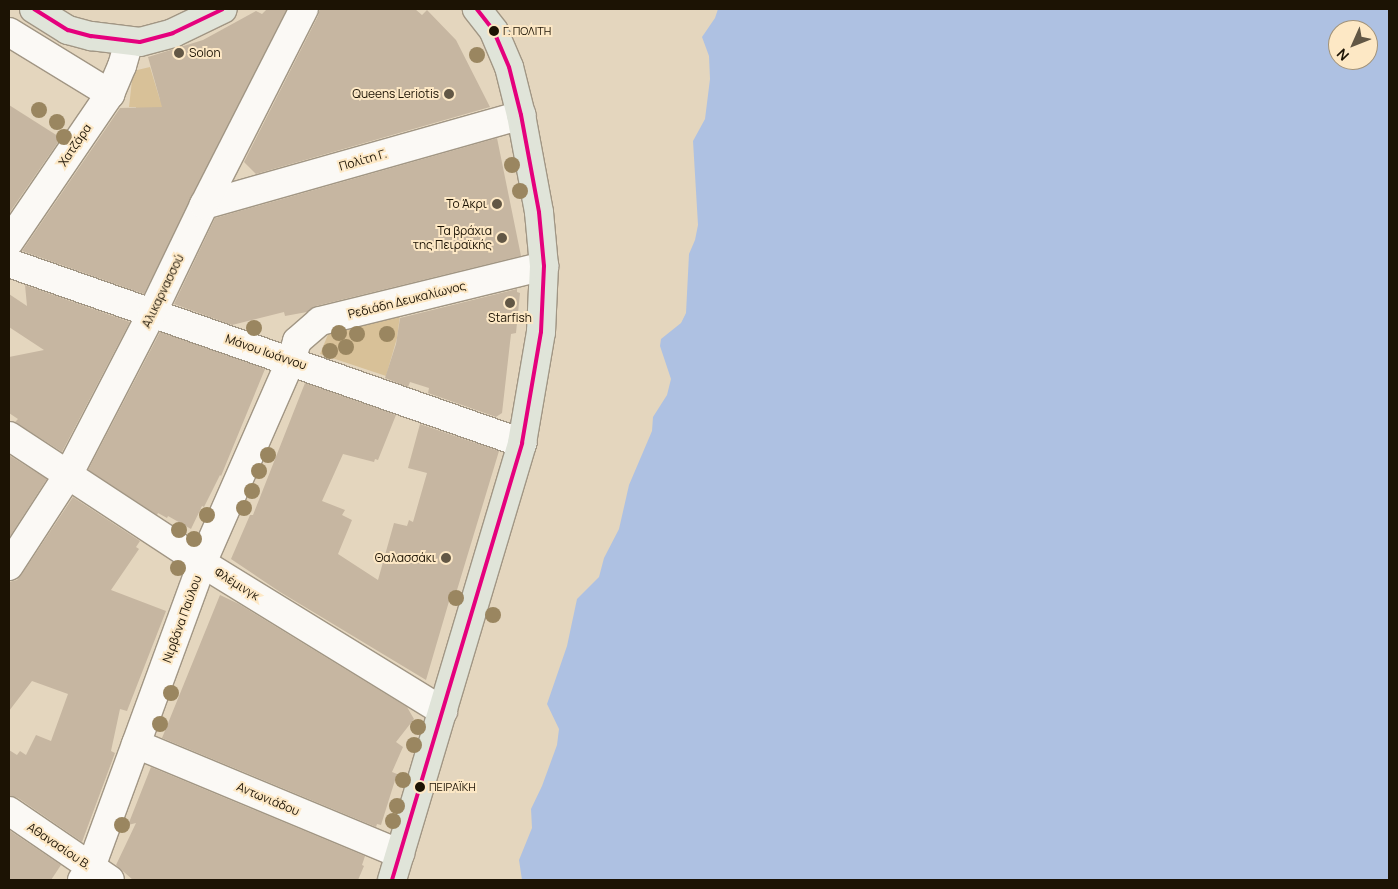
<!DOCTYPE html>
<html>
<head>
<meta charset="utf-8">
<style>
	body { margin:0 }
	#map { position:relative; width:1398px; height:889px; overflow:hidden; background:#e4d6be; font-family:Manrope,sans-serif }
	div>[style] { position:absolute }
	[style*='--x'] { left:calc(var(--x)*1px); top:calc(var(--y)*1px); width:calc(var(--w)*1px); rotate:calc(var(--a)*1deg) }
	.green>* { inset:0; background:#d8c198 }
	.water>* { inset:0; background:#aec1e2 }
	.building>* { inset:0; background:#c6b6a1 }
	.roads { filter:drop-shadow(1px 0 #a19684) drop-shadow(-1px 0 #a19684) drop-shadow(0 1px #a19684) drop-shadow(0 -1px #a19684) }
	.minor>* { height:28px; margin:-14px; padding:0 14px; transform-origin:14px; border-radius:14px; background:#fbf9f5 }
	.major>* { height:28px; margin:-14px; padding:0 14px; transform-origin:14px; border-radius:14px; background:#e0e4d9 }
	.bus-1>* { height:4px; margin:-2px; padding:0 2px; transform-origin:2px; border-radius:2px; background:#e5007d }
	.trees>* { width:16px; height:16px; margin:-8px; border-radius:50%; background:#9a8660 }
	.dots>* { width:14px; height:14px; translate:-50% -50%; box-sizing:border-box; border:2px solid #fde8c5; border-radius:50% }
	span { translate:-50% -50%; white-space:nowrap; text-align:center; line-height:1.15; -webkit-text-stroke:4px #fde8c5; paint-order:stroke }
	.bus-label { font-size:11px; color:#1c1304 }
	.left { translate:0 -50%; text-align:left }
	.poi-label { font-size:12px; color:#1c1304 }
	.right { translate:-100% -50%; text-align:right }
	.street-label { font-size:12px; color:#1c1304 }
	.frame { position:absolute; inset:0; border:10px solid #1c1304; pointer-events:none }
	.north { position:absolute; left:1328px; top:20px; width:50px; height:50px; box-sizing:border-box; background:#fde8c5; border:1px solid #a39378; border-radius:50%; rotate:226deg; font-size:14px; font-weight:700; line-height:20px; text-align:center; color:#1c1304 }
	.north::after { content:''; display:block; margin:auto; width:18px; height:22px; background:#625745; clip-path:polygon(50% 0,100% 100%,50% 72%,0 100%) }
</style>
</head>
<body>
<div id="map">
	<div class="green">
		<div style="clip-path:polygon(150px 67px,160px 100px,201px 89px,137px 129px,136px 107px,129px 107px,133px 71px)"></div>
		<div style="clip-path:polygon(400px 315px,397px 338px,386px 376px,320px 354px,331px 327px)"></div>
	</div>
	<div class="water">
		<div style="clip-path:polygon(evenodd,718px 9px,1389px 9px,1389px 880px,522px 880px,519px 860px,532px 828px,531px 809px,542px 786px,557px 745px,559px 729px,547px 704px,567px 646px,577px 599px,599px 577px,604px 558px,619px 529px,629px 485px,652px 431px,653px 417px,667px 395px,671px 379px,660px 346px,661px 339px,681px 323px,686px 313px,689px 254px,695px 240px,698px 225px,693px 141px,705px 119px,710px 79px,709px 56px,702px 37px,715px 18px,718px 9px,1338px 30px,1368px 30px,1368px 60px,1338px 60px,1338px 30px)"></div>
	</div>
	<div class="building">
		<div style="clip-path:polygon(267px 9px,287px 9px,144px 294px,22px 251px,120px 108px,162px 107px,148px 57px,203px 40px,256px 11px,262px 14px)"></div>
		<div style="clip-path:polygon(320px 9px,415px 9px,422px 15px,427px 10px,456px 40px,490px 107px,256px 174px,244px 162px,318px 16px)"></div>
		<div style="clip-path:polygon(9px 105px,61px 138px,10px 212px,9px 203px)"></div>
		<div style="clip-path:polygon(497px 138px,521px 256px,316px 306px,307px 312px,285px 316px,284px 312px,232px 325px,174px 304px,215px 218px)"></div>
		<div style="clip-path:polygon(25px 285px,130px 322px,62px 452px,15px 422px,18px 419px,9px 413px,9px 357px,44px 350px,9px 327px,9px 294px,27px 306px)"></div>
		<div style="clip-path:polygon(517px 289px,517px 292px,520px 293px,516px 333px,511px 334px,502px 413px,496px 417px,428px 393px,429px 388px,410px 382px,408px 387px,385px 378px,396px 344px,400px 318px)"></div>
		<div style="clip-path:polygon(160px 332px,265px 369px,221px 476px,220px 475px,204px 507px,202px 506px,191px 529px,168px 516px,167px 518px,158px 513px,157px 515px,88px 470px)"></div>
		<div style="clip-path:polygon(305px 383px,396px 415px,378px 460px,375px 459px,374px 462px,343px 454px,322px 501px,345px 510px,342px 515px,352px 520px,338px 554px,378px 580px,394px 523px,407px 526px,409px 520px,413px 522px,427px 473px,408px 468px,420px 424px,499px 451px,454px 600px,450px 598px,426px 680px,280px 592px,231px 559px,250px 515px,253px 515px)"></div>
		<div style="clip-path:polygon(9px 455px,47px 479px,9px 538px)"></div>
		<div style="clip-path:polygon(73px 497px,140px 541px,136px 547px,139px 549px,111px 590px,166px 611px,127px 711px,120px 709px,111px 751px,115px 753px,82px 842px,18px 798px,9px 796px,9px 750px,17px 755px,20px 751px,26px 755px,36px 735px,51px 741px,68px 694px,32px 681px,9px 711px,9px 582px,17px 580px,22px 574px)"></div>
		<div style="clip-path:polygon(220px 595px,239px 604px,407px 707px,414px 719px,396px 742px,403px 747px,392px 772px,397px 774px,381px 825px,377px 824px,376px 827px,162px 738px)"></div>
		<div style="clip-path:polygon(151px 767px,365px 856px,362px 865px,364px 866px,358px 880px,133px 880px,116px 865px,136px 823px,128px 825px)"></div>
		<div style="clip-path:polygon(9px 830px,61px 865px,51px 880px,9px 880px)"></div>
	</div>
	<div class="roads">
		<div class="minor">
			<div style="--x:9;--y:32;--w:119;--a:31.5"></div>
			<div style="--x:204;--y:205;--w:330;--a:-15.8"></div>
			<div style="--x:9;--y:242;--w:179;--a:-55.7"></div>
			<div style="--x:110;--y:94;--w:30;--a:-67"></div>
			<div style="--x:122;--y:66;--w:26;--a:-74"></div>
			<div style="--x:9;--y:263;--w:544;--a:19.33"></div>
			<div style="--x:9;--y:436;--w:231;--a:33.3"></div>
			<div style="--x:202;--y:563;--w:283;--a:31.6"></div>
			<div style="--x:9;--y:566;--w:108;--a:-57"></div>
			<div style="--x:68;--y:475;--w:182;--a:-62.6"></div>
			<div style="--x:152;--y:313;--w:120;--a:-64.3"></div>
			<div style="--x:204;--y:205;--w:220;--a:-63"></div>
			<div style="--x:136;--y:744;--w:286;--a:22.6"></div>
			<div style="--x:9;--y:811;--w:122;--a:34.3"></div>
			<div style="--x:82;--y:880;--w:16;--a:-55"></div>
			<div style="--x:91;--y:867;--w:324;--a:-69.9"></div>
			<div style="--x:202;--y:563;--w:222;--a:-66.3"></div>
			<div style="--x:291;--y:360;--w:20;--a:-72"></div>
			<div style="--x:297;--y:341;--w:30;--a:-41"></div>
			<div style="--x:320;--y:321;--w:231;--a:-13.8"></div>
		</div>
		<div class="major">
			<div style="--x:34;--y:9;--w:40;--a:32"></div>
			<div style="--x:68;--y:30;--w:24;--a:15"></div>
			<div style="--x:91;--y:36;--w:49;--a:7"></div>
			<div style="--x:140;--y:42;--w:34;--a:-15"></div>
			<div style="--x:173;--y:33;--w:55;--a:-25.6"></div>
			<div style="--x:392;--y:880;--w:456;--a:-73.4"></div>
			<div style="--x:522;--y:443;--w:113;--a:-80.3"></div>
			<div style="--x:541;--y:332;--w:66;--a:-87.4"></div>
			<div style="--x:544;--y:266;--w:54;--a:-95.3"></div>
			<div style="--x:539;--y:212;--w:99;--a:-100.5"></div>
			<div style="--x:521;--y:115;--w:49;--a:-104"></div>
			<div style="--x:509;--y:67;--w:39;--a:-113"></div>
			<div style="--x:494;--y:31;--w:28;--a:-128"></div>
		</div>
	</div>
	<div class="bus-1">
		<div style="--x:34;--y:9;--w:40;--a:32"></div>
		<div style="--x:68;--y:30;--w:24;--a:15"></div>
		<div style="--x:91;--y:36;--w:49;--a:7"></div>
		<div style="--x:140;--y:42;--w:34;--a:-15"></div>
		<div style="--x:173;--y:33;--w:55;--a:-25.6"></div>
		<div style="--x:392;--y:880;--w:456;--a:-73.4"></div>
		<div style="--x:522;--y:443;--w:113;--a:-80.3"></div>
		<div style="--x:541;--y:332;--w:66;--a:-87.4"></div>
		<div style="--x:544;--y:266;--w:54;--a:-95.3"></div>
		<div style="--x:539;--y:212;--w:99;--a:-100.5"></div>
		<div style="--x:521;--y:115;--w:49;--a:-104"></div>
		<div style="--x:509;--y:67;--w:39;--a:-113"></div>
		<div style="--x:494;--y:31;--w:28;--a:-128"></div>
	</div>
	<div class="trees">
		<div style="left:477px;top:55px"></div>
		<div style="left:39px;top:110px"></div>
		<div style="left:57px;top:122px"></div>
		<div style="left:64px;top:137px"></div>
		<div style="left:512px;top:165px"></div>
		<div style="left:520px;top:191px"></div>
		<div style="left:254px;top:328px"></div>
		<div style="left:339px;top:333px"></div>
		<div style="left:357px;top:334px"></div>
		<div style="left:387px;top:334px"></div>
		<div style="left:346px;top:347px"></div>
		<div style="left:330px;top:351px"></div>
		<div style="left:268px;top:455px"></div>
		<div style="left:259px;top:471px"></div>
		<div style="left:252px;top:491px"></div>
		<div style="left:244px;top:508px"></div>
		<div style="left:207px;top:515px"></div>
		<div style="left:179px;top:530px"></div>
		<div style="left:194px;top:539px"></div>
		<div style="left:178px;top:568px"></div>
		<div style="left:456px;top:598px"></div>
		<div style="left:493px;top:615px"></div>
		<div style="left:171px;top:693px"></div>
		<div style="left:160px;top:724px"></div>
		<div style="left:418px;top:727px"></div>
		<div style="left:414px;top:745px"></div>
		<div style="left:403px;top:780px"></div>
		<div style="left:397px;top:806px"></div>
		<div style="left:393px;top:821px"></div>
		<div style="left:122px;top:825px"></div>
	</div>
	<div class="dots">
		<div style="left:494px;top:31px;background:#1c1304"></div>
		<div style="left:179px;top:53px;background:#625745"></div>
		<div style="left:449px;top:94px;background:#625745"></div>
		<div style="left:497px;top:204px;background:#625745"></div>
		<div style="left:502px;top:238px;background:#625745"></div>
		<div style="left:510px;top:303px;background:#625745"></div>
		<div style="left:446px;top:558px;background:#625745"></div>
		<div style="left:420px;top:787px;background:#1c1304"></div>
	</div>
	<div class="bus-label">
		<span class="left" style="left:503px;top:31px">Γ. ΠΟΛΙΤΗ</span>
		<span class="left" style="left:429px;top:787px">ΠΕΙΡΑΪΚΗ</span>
	</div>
	<div class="poi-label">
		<span class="left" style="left:189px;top:53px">Solon</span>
		<span class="right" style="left:439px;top:94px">Queens Leriotis</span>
		<span class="right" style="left:487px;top:204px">Το Άκρι</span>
		<span class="right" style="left:492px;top:238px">Τα βράχια<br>της Πειραϊκής</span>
		<span style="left:510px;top:318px">Starfish</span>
		<span class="right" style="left:436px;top:558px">Θαλασσάκι</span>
	</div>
	<div class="street-label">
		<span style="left:75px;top:145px;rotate:-56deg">Χατζάρα</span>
		<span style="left:363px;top:160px;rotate:-16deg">Πολίτη Γ.</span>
		<span style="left:163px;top:291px;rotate:-64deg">Αλικαρνασσού</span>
		<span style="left:407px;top:300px;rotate:-14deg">Ρεδιάδη Δευκαλίωνος</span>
		<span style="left:266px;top:352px;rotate:19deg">Μάνου Ιωάννου</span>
		<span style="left:237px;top:584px;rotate:32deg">Φλέμινγκ</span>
		<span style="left:182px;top:619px;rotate:-70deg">Νιρβάνα Παύλου</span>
		<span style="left:268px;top:799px;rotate:23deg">Αντωνιάδου</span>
		<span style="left:59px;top:846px;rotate:34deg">Αθανασίου Β.</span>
	</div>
	<div class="frame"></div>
	<div class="north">N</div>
</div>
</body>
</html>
